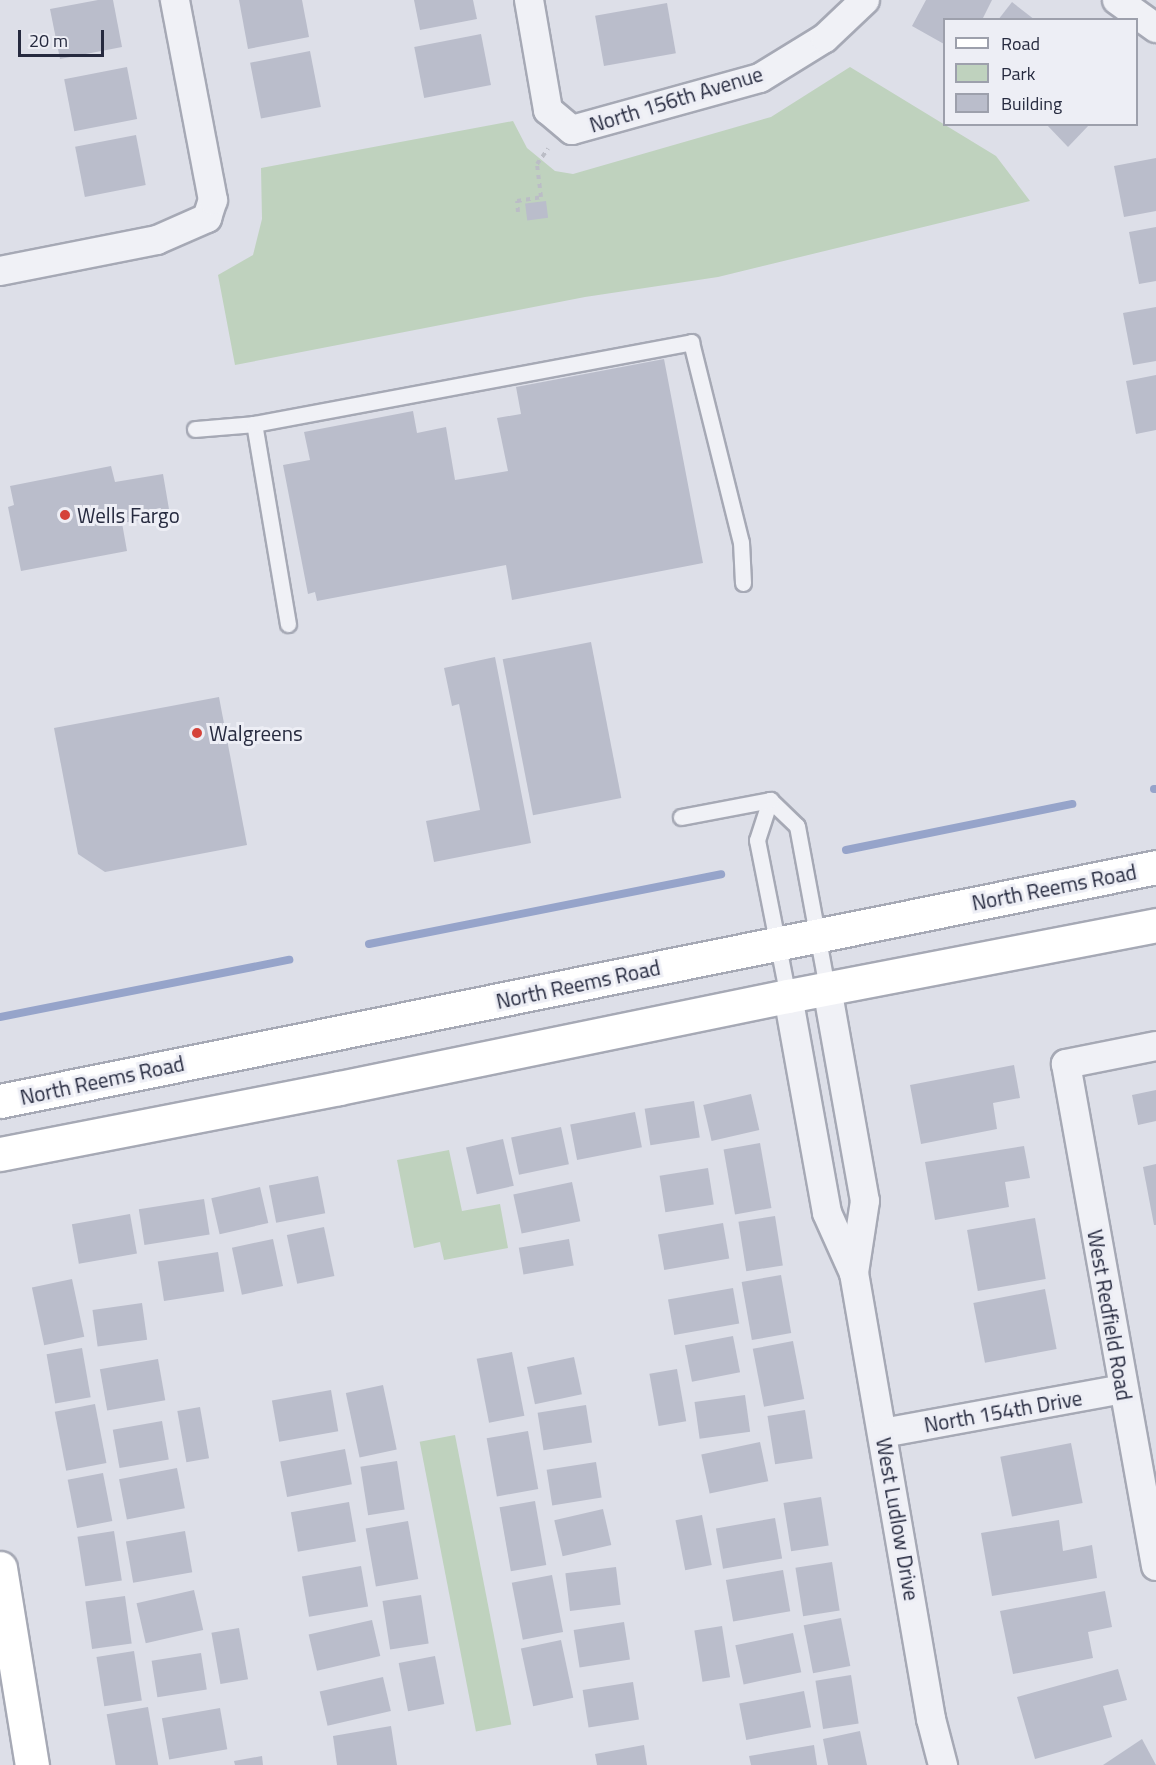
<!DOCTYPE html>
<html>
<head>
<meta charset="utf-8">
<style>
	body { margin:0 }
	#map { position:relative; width:1156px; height:1765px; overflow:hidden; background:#dddfe8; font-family:"Titillium Web",sans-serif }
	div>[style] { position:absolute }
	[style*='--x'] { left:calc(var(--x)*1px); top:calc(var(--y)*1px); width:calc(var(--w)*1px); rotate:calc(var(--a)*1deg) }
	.green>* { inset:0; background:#bfd2be; transform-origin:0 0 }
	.stream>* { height:8px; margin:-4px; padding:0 4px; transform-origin:4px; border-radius:4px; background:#96a4ca }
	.building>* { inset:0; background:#babdcb; transform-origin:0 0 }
	.path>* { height:4px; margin-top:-2px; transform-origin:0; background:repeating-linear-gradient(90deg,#bbbdc6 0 4.5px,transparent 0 9px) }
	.roads { filter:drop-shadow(2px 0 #a6a9b5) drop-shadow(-2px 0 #a6a9b5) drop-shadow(0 2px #a6a9b5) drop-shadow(0 -2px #a6a9b5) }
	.service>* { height:15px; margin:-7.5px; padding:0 7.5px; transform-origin:7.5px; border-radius:7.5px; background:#f0f1f6 }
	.minor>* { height:28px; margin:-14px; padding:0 14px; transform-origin:14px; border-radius:14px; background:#f0f1f6 }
	.secondary>* { height:33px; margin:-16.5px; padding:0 16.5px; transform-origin:16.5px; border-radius:16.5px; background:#fff }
	.dots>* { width:16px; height:16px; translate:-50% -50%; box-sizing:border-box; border:3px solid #edeef5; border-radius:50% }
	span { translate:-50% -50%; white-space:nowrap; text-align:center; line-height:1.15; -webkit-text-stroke:6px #edeef5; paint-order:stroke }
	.street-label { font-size:21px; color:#262a3f }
	.poi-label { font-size:21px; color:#262a3f }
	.left { translate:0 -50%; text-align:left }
	.legend { position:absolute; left:943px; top:18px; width:195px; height:108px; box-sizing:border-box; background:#edeef5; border:2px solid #9da0ac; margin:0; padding:8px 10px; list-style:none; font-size:18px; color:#262a3f }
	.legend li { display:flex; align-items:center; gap:12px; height:30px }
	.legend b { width:30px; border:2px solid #9da0ac }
	.scale { position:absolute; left:18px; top:30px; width:86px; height:27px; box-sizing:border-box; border:3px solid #262a3f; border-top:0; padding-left:8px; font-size:18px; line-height:21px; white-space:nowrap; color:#262a3f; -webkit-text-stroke:4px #edeef5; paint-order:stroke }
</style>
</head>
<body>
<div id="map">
	<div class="green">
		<div style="clip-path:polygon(850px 67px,996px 156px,1030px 201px,718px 277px,585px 297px,235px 365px,218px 275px,253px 255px,262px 219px,261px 168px,513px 121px,527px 148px,555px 171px,573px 174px,771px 117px)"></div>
		<div style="clip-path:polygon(449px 1150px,462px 1211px,500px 1204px,508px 1248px,444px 1260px,440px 1242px,414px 1248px,397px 1160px)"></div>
		<div style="left:455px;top:1435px;width:295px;height:36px;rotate:79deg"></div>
	</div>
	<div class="stream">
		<div style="--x:1154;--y:789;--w:2;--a:0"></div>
		<div style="--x:846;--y:850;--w:231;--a:-11.5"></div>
		<div style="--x:369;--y:944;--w:359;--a:-11.2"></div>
		<div style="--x:0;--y:1017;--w:295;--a:-11.2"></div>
	</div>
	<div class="building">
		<div style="clip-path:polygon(98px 0,113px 0,122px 47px,60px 59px,50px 9px)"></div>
		<div style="clip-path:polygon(239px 0,302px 0,309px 37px,248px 49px)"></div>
		<div style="clip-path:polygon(414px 0,473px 0,477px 19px,420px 30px)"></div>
		<div style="clip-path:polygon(926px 0,992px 0,982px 20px,944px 20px,944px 44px,912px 26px)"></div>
		<div style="clip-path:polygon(1012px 2px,1035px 20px,998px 20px)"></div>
		<div style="left:667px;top:3px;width:51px;height:73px;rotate:80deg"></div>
		<div style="left:481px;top:34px;width:52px;height:68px;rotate:79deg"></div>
		<div style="left:310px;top:51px;width:57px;height:61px;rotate:79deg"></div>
		<div style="left:127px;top:67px;width:53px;height:64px;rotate:79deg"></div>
		<div style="clip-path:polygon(1046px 124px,1090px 124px,1068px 147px)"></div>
		<div style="left:136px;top:135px;width:51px;height:62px;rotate:79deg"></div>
		<div style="clip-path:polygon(1156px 158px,1156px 211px,1124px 217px,1114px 166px)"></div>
		<div style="left:546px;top:201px;width:17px;height:21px;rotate:83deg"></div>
		<div style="clip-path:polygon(1156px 227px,1156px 281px,1139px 284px,1129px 232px)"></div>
		<div style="clip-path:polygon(1156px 307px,1156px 361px,1133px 365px,1123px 313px)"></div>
		<div style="clip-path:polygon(664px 359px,703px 563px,512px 600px,506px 565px,317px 601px,315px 592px,308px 594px,283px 465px,310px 460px,304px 432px,413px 411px,417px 433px,446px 427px,455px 480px,508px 471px,497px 418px,521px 414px,516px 387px)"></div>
		<div style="clip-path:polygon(1156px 375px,1156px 430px,1136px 434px,1126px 381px)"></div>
		<div style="clip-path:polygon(111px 466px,115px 482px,163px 474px,170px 515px,122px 523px,127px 551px,21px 571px,8px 507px,14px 505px,10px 486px)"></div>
		<div style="left:591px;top:642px;width:159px;height:90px;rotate:79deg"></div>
		<div style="clip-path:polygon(495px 657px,531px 843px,434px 862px,426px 821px,480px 810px,459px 704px,452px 706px,444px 668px)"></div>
		<div style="clip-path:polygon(219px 697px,247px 845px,105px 872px,78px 854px,54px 728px)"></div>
		<div style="clip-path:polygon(1014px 1065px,1020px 1098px,993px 1103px,997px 1129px,921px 1144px,910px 1085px)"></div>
		<div style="clip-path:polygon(1156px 1090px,1156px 1121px,1138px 1125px,1132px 1095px)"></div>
		<div style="left:751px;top:1094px;width:37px;height:49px;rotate:77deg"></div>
		<div style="left:694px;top:1101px;width:37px;height:50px;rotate:81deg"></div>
		<div style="left:635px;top:1112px;width:36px;height:66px;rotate:79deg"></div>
		<div style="left:561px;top:1127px;width:38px;height:51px;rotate:78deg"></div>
		<div style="left:503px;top:1139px;width:48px;height:38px;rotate:77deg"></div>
		<div style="left:760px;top:1143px;width:66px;height:37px;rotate:80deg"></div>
		<div style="clip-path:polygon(1024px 1146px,1030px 1178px,1005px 1182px,1009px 1207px,935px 1220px,925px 1162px)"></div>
		<div style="clip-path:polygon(1156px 1164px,1156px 1225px,1154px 1225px,1143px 1167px)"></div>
		<div style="left:708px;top:1168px;width:37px;height:49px;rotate:81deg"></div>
		<div style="left:318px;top:1176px;width:38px;height:50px;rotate:79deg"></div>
		<div style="left:572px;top:1182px;width:40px;height:60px;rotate:78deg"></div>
		<div style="left:260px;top:1187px;width:37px;height:50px;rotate:77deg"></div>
		<div style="left:204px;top:1199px;width:36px;height:66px;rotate:81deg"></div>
		<div style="left:130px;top:1214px;width:40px;height:59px;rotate:80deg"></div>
		<div style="left:775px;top:1216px;width:50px;height:37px;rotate:81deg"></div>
		<div style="left:1035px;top:1218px;width:62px;height:69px;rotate:80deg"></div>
		<div style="left:723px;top:1223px;width:36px;height:66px;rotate:80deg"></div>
		<div style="left:324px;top:1227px;width:50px;height:38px;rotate:78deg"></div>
		<div style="left:273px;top:1239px;width:48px;height:42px;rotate:78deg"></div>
		<div style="left:569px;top:1239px;width:27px;height:51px;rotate:80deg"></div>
		<div style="left:218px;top:1252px;width:40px;height:61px;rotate:81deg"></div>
		<div style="left:781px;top:1275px;width:59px;height:40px;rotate:80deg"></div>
		<div style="left:72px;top:1279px;width:59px;height:41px;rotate:78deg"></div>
		<div style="left:733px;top:1288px;width:36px;height:66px;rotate:80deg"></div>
		<div style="left:1045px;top:1289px;width:61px;height:73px;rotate:79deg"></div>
		<div style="left:142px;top:1303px;width:37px;height:50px;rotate:82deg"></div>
		<div style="left:733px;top:1336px;width:37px;height:49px;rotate:79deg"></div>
		<div style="left:793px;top:1341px;width:59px;height:41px;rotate:79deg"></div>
		<div style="left:82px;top:1348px;width:50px;height:36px;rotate:80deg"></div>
		<div style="left:512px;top:1352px;width:65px;height:36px;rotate:79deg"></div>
		<div style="left:574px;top:1357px;width:38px;height:48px;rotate:78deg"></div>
		<div style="left:158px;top:1359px;width:42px;height:59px;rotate:80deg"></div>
		<div style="left:677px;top:1369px;width:53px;height:28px;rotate:80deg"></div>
		<div style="left:383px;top:1385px;width:66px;height:38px;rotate:78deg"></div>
		<div style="left:331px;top:1390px;width:42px;height:60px;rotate:80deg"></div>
		<div style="left:745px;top:1395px;width:37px;height:51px;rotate:82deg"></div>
		<div style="left:95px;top:1404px;width:60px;height:41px;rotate:79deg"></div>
		<div style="left:586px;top:1405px;width:38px;height:49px;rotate:81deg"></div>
		<div style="left:200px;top:1407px;width:52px;height:23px;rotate:80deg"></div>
		<div style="left:805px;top:1410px;width:49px;height:38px;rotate:81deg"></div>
		<div style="left:162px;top:1421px;width:39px;height:50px;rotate:80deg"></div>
		<div style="left:528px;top:1431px;width:59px;height:42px;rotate:80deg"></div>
		<div style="left:760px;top:1442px;width:40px;height:60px;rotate:78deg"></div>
		<div style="left:1071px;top:1443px;width:61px;height:72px;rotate:79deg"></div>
		<div style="left:345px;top:1449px;width:36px;height:66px;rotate:79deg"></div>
		<div style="left:397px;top:1461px;width:49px;height:37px;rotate:81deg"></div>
		<div style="left:596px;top:1462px;width:36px;height:50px;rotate:81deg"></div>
		<div style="left:177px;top:1468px;width:41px;height:59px;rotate:79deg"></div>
		<div style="left:103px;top:1473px;width:49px;height:36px;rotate:79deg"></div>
		<div style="left:821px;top:1497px;width:49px;height:38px;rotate:81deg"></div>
		<div style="left:535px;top:1501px;width:65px;height:36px;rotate:80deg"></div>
		<div style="left:349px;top:1502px;width:40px;height:59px;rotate:80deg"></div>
		<div style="left:603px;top:1509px;width:37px;height:50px;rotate:77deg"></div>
		<div style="left:702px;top:1515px;width:51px;height:27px;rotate:79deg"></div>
		<div style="left:775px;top:1518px;width:41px;height:60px;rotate:80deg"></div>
		<div style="clip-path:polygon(1059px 1520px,1063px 1551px,1092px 1545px,1097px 1578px,992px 1596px,981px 1533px)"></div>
		<div style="left:408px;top:1521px;width:59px;height:43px;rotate:80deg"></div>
		<div style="left:114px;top:1531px;width:50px;height:37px;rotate:81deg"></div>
		<div style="left:185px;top:1531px;width:42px;height:60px;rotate:80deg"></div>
		<div style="left:832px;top:1562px;width:49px;height:37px;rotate:81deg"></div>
		<div style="left:361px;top:1566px;width:41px;height:60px;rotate:80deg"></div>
		<div style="left:616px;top:1567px;width:38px;height:51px;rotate:83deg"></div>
		<div style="left:783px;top:1570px;width:42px;height:58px;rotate:80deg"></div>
		<div style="left:552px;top:1575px;width:58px;height:41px;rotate:79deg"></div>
		<div style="left:194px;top:1590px;width:41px;height:59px;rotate:77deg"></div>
		<div style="clip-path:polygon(1105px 1591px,1112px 1627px,1088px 1632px,1093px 1658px,1013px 1674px,1000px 1611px)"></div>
		<div style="left:421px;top:1595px;width:49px;height:39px;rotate:81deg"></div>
		<div style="left:125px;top:1596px;width:48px;height:40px;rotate:82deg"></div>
		<div style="left:841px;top:1618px;width:49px;height:38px;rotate:79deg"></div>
		<div style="left:372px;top:1620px;width:37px;height:65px;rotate:77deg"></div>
		<div style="left:624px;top:1622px;width:38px;height:51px;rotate:81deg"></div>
		<div style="left:722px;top:1626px;width:52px;height:28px;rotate:81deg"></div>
		<div style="left:239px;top:1628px;width:52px;height:28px;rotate:80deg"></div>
		<div style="left:793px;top:1633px;width:40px;height:59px;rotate:78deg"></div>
		<div style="left:561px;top:1640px;width:59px;height:41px;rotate:78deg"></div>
		<div style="left:134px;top:1651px;width:50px;height:38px;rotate:81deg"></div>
		<div style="left:201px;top:1653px;width:37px;height:50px;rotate:81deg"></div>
		<div style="left:435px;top:1656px;width:49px;height:37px;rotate:79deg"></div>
		<div style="clip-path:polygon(1118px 1669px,1127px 1700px,1103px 1706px,1112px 1737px,1035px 1759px,1017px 1697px)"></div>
		<div style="left:851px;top:1675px;width:49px;height:36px;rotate:81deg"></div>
		<div style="left:383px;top:1677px;width:35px;height:65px;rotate:77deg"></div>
		<div style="left:633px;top:1682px;width:38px;height:51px;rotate:81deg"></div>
		<div style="left:804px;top:1691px;width:37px;height:66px;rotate:79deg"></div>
		<div style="left:148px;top:1707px;width:59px;height:42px;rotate:80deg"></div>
		<div style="left:220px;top:1708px;width:42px;height:59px;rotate:80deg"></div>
		<div style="clip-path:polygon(391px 1726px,397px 1765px,337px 1765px,333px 1736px)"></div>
		<div style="clip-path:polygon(860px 1731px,867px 1765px,828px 1765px,823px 1739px)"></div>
		<div style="clip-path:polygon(1142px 1739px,1156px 1765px,1103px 1765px)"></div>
		<div style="clip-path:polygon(644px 1745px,647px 1765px,597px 1765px,595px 1754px)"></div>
		<div style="clip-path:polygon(814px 1745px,817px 1765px,751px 1765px,749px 1756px)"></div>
		<div style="clip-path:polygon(262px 1756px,263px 1765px,235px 1765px,234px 1761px)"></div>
	</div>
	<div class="path">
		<div style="--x:518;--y:212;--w:11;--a:-95"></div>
		<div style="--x:517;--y:201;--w:24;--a:-9"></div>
		<div style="--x:541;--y:197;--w:33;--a:-97"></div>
		<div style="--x:537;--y:164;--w:19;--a:-54"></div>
	</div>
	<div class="roads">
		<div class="service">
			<div style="--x:195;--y:429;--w:59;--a:-4.8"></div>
			<div style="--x:288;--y:624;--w:203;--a:-99.6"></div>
			<div style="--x:254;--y:424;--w:445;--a:-10.6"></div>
			<div style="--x:691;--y:342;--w:206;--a:76"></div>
			<div style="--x:741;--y:542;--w:41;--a:87.2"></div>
			<div style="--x:770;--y:800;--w:37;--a:44"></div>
			<div style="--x:797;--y:826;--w:165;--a:79.5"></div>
			<div style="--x:770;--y:800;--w:42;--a:108"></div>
			<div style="--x:757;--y:840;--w:159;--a:78.8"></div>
			<div style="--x:681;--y:817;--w:91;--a:-10.8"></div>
		</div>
		<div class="minor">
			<div style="--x:529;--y:0;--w:112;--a:80.2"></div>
			<div style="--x:548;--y:110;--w:31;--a:40"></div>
			<div style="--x:572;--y:130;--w:195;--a:-15.5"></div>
			<div style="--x:760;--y:78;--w:76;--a:-31.6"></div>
			<div style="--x:825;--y:38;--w:55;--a:-43.5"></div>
			<div style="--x:1117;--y:0;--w:48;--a:35.7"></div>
			<div style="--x:0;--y:271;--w:160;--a:-11.2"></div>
			<div style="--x:157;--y:240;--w:55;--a:-23.7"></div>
			<div style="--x:207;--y:218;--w:19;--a:-72"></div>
			<div style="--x:213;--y:200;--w:204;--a:-100.8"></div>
			<div style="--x:827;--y:988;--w:216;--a:79.9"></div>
			<div style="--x:865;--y:1201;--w:73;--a:98.7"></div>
			<div style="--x:788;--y:996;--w:220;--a:79.8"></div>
			<div style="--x:827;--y:1213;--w:66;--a:65.8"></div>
			<div style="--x:854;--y:1273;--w:453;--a:80.2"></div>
			<div style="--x:931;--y:1719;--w:48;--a:75.4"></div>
			<div style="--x:1156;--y:1046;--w:92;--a:168.7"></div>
			<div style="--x:1066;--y:1064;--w:510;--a:79.84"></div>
			<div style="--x:883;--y:1433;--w:244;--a:-10.4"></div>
		</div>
		<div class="secondary">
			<div style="--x:0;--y:1101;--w:1179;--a:-11.44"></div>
			<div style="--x:0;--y:1154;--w:345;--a:-11"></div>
			<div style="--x:339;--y:1088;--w:458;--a:-11.6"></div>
			<div style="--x:788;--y:996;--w:375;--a:-10.9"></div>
			<div style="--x:0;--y:1568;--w:200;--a:80.8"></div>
		</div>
	</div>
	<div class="dots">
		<div style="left:65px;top:515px;background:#d5433a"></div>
		<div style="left:197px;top:733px;background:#d5433a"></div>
	</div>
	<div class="street-label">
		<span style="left:676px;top:99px;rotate:-17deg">North 156th Avenue</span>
		<span style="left:1054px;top:887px;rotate:-11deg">North Reems Road</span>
		<span style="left:578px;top:984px;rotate:-12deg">North Reems Road</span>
		<span style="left:102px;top:1080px;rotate:-12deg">North Reems Road</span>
		<span style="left:1110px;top:1315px;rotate:80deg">West Redfield Road</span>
		<span style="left:1003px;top:1411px;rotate:-10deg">North 154th Drive</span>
		<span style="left:898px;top:1519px;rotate:80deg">West Ludlow Drive</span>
	</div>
	<div class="poi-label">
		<span class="left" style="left:77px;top:515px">Wells Fargo</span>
		<span class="left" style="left:209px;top:733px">Walgreens</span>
	</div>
	<ul class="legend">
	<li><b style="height:8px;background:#fff"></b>Road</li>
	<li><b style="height:16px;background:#bfd2be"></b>Park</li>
	<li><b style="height:16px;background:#babdcb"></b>Building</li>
	</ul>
	<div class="scale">20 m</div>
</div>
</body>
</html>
